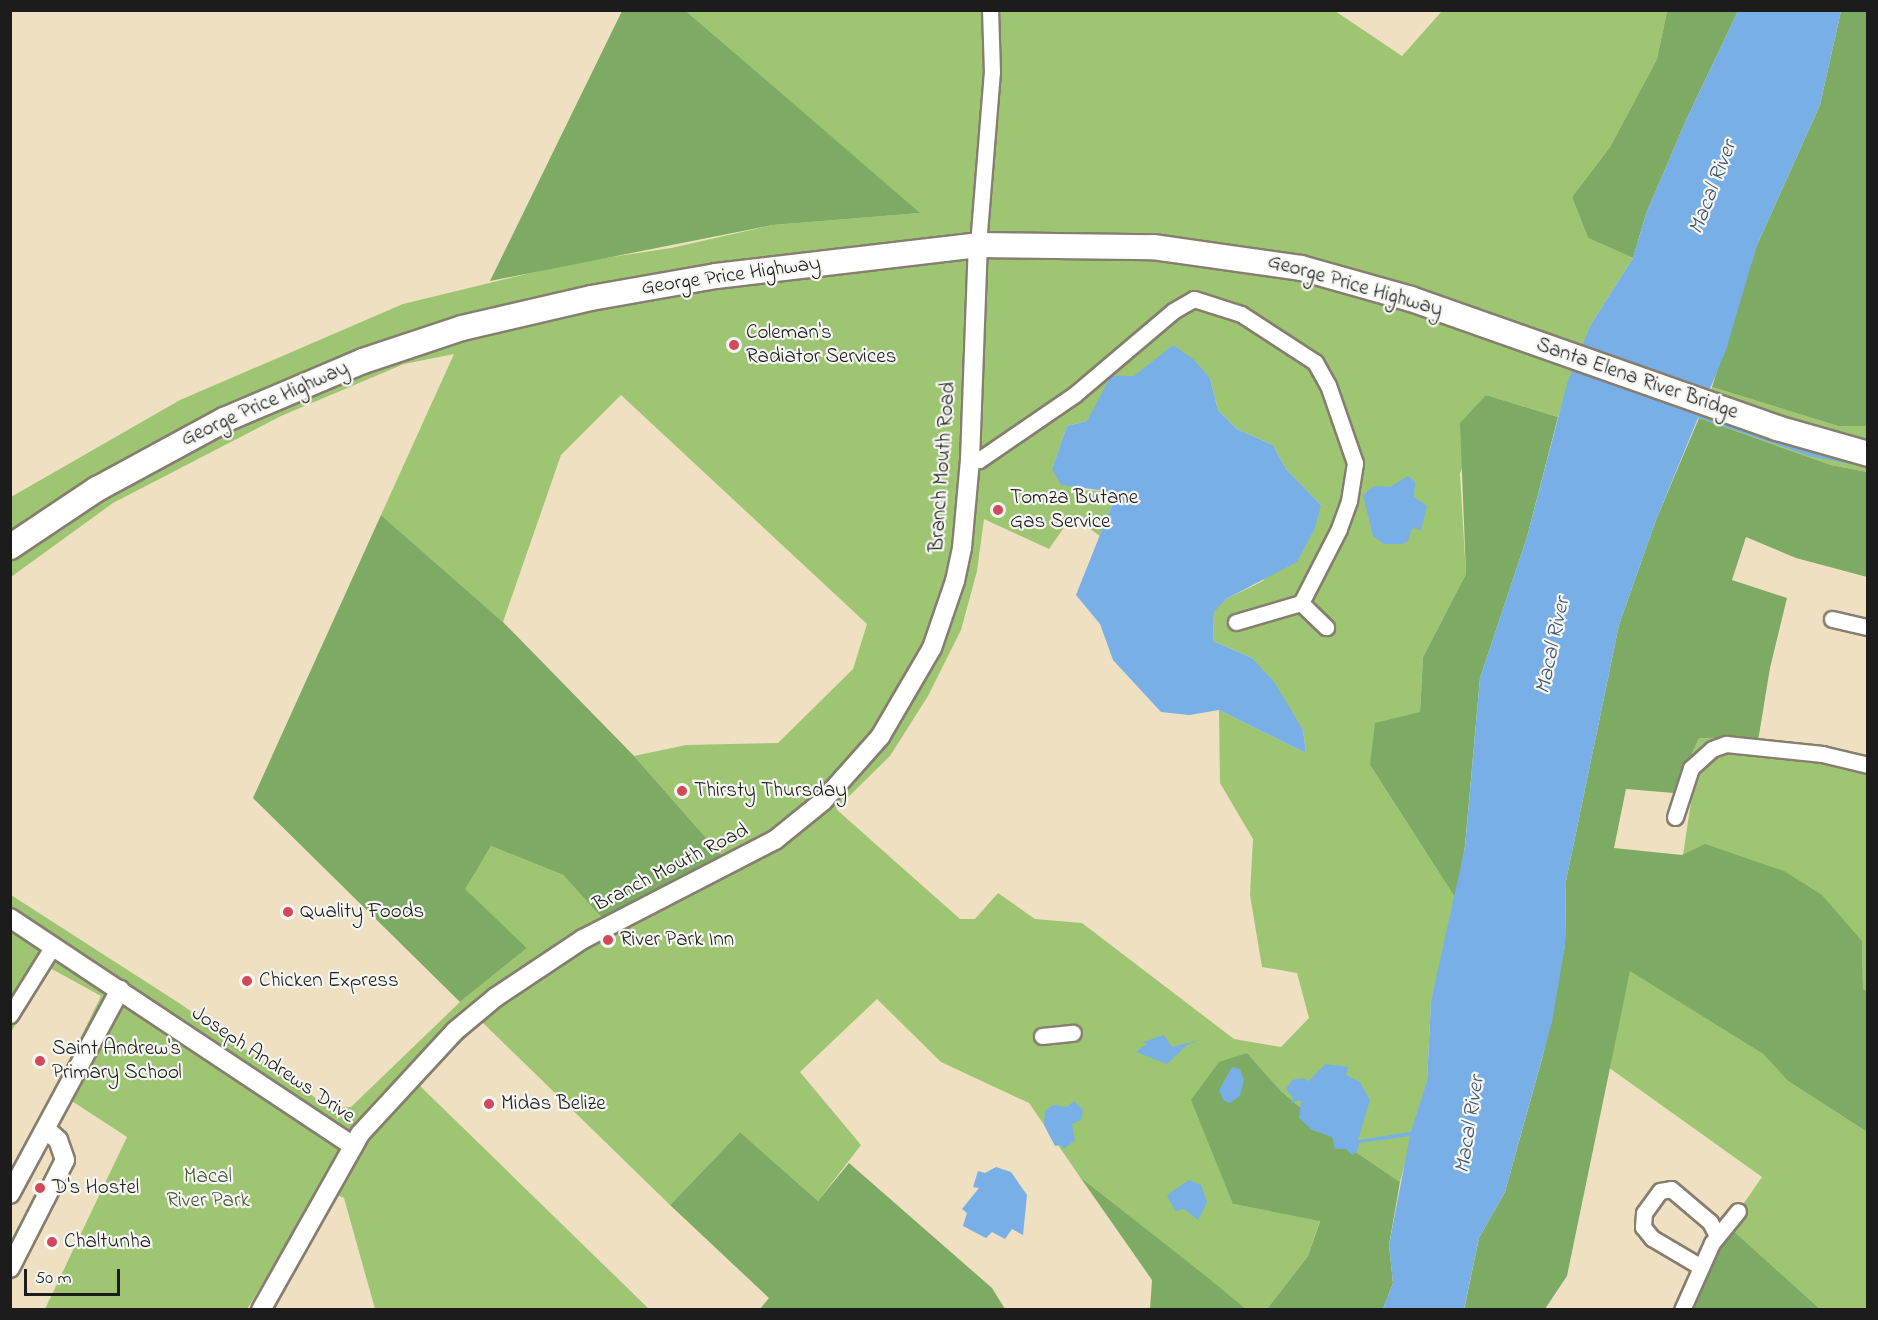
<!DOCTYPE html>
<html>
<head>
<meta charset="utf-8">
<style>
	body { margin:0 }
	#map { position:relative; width:1878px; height:1320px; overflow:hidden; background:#efe0c1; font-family:"Indie Flower",sans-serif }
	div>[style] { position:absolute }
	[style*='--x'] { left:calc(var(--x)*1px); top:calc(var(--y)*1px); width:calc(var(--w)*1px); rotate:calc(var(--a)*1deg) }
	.green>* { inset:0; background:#9ec672 }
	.forest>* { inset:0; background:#7eab64 }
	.water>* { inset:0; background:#77afe6 }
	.stream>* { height:4px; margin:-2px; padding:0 2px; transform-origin:2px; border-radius:2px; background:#77afe6 }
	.roads { filter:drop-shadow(2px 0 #867e6e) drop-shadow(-2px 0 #867e6e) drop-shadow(0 2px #867e6e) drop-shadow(0 -2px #867e6e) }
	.minor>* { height:15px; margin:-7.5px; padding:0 7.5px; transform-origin:7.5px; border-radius:7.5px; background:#fff }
	.tertiary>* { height:18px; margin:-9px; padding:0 9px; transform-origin:9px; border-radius:9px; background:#fff }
	.trunk>* { height:24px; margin:-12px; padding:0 12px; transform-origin:12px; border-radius:12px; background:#fff }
	.dots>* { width:16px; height:16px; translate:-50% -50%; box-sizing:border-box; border:3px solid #f6f6f2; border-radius:50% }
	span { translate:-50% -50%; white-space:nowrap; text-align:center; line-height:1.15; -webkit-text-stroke:4.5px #f6f6f2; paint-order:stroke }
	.street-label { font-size:21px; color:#1c1c1c }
	.poi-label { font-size:21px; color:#1c1c1c }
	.left { translate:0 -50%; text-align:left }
	.park-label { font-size:21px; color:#4a583a }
	.water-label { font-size:22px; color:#40576d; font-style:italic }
	.frame { position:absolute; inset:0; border:12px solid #1c1c1c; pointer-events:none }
	.scale { position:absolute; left:24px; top:1269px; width:96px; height:27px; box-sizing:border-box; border:3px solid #1c1c1c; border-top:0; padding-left:8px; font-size:18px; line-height:21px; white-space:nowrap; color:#1c1c1c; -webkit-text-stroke:4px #f6f6f2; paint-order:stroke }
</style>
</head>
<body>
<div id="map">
	<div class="green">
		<div style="clip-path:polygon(evenodd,686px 11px,1335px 11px,1402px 56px,1442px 11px,1667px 11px,1657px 59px,1610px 147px,1572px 197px,1588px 238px,1633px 258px,1591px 324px,1558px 417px,1486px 395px,1460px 474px,1466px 574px,1423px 657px,1420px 712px,1370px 765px,1456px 899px,1431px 1001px,1427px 1081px,1400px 1182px,1341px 1142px,1281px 1091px,1247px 1053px,1233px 1204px,1320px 1220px,1308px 1256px,1267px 1309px,1246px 1309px,1080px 1177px,1029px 1103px,941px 1062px,877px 999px,800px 1072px,861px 1145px,818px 1201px,740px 1132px,670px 1205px,482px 1022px,418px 1084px,649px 1309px,375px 1309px,344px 1198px,322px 1188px,247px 1309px,45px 1309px,127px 1137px,55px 1090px,101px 996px,50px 968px,11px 1032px,11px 895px,179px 1003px,330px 1108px,351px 1107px,460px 1002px,527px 948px,464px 889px,491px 846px,563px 875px,602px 918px,722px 856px,634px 756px,686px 745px,778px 743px,853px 669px,867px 624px,621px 395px,561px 455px,503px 622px,381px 515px,454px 354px,404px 364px,281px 416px,113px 503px,11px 577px,11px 497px,180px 400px,403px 304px,572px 263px,671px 248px,773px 225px,919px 213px,686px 11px,1173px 345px,1210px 378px,1218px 410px,1237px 429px,1273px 445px,1286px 469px,1321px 505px,1263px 581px,1226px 599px,1214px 611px,1213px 641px,1252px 658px,1303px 730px,1306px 753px,1219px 710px,1220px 783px,1253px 839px,1250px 895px,1262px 967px,1297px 973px,1309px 1018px,1281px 1047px,1234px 1039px,1082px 923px,1035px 919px,998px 893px,975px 919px,960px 919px,836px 809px,890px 756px,928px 696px,961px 630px,977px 571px,984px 519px,1049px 549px,1072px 516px,1100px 536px,1114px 500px,1106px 491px,1080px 490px,1052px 469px,1067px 426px,1087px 421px,1173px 345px)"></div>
		<div style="clip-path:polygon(1712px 387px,1838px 426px,1867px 426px,1867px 444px,1776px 438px,1839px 459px,1867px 464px,1867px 472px,1831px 465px,1699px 418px)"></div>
		<div style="clip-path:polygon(1699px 738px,1758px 741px,1867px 760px,1867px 991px,1863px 989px,1862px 941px,1683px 855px,1692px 795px,1674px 793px)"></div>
		<div style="clip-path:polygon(1630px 970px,1763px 1054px,1788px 1081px,1867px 1132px,1867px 1309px,1820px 1309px,1728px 1226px,1762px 1177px,1608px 1067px)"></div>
	</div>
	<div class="forest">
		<div style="clip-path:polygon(622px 11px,686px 11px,920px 213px,773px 225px,490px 281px)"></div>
		<div style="clip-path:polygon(1667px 11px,1738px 11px,1687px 118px,1646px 214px,1633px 258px,1588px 238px,1572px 197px,1610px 147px,1657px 59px)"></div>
		<div style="clip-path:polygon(1841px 11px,1867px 11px,1867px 426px,1838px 426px,1712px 387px,1757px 245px,1820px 105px)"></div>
		<div style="clip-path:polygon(1486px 395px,1558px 417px,1527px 537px,1480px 678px,1465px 846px,1456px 899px,1370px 765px,1375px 723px,1420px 712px,1423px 657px,1466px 574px,1460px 423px)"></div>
		<div style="clip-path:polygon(1699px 418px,1831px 465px,1867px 472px,1867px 577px,1796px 558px,1746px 537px,1732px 580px,1787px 598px,1770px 668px,1758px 741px,1699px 738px,1674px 793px,1626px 789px,1614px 848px,1682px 855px,1705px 844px,1784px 871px,1822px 895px,1862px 941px,1863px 989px,1868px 991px,1867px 1132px,1788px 1081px,1763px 1054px,1630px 971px,1567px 1276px,1545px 1309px,1464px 1310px,1479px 1238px,1505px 1192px,1543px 1055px,1565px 945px,1566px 881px,1619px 625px,1656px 520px)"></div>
		<div style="clip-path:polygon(381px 515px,503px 622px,634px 756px,722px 856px,602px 918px,563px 875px,491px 846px,465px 889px,527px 948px,460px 1002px,253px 798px)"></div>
		<div style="clip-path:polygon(1247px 1053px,1281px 1091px,1341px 1142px,1400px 1182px,1389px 1245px,1393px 1283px,1383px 1309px,1267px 1309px,1308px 1256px,1320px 1221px,1233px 1204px,1191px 1100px,1219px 1062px)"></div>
		<div style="clip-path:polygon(740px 1132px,818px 1201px,849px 1163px,992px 1288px,1005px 1309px,760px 1309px,769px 1298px,670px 1205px)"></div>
		<div style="clip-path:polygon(1080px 1177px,1207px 1277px,1246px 1309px,1150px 1309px,1152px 1280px)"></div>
		<div style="clip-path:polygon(1728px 1226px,1820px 1309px,1691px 1310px)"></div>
	</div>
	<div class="water">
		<div style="clip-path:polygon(1738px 11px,1841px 11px,1820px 105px,1757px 245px,1726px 350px,1656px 520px,1619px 625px,1566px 881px,1565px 945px,1552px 1022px,1505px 1192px,1479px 1238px,1464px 1309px,1383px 1309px,1393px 1283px,1389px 1245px,1410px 1136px,1359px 1143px,1357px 1152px,1352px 1155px,1346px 1149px,1335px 1149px,1332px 1137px,1312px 1130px,1299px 1118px,1301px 1100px,1291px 1103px,1293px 1098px,1286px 1089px,1292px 1080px,1303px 1078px,1309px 1081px,1325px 1064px,1348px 1067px,1346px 1075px,1360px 1082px,1370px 1100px,1358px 1140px,1411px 1132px,1427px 1081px,1431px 1001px,1465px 847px,1480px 678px,1527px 537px,1567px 384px,1591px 324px,1633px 258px,1646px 214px,1687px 118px)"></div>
		<div style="clip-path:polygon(1173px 345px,1193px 359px,1210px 378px,1218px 410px,1237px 429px,1273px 445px,1286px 469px,1321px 505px,1315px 528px,1297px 562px,1226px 599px,1214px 612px,1213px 641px,1252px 658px,1275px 683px,1303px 730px,1306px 753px,1219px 710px,1189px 715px,1161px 712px,1113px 660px,1100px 624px,1076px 595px,1114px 500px,1106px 491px,1061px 485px,1052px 469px,1067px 426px,1087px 421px,1111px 376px,1134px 376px)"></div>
		<div style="clip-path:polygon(1408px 476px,1415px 482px,1414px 497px,1427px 506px,1421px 530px,1412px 528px,1408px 541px,1402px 544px,1384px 544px,1373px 536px,1363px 495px,1374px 486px,1390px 487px)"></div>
		<div style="clip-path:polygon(1164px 1035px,1172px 1047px,1199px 1040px,1187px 1045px,1167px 1064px,1136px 1052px,1147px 1044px,1143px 1042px)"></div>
		<div style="clip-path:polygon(1232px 1067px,1240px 1069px,1244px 1080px,1240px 1096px,1230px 1103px,1224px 1101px,1219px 1090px)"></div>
		<div style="clip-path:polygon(1074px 1101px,1083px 1110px,1081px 1120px,1072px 1124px,1075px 1140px,1064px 1149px,1061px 1145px,1055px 1146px,1044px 1125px,1045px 1111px,1053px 1105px,1067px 1107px)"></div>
		<div style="clip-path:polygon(996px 1167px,1011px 1172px,1027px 1195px,1023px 1235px,1012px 1229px,1005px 1239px,992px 1232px,986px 1238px,963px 1226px,967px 1213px,962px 1209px,979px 1188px,973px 1187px,978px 1171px,985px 1173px)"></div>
		<div style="clip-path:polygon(1189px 1180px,1201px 1185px,1207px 1202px,1198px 1220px,1184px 1209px,1175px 1211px,1167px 1195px)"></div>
	</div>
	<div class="stream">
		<div style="--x:1697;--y:415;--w:120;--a:19"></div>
		<div style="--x:1810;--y:454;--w:52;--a:11.1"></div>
	</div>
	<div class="roads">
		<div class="minor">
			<div style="--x:978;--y:245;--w:174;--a:-85.4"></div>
			<div style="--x:992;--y:72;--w:62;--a:-91.8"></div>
			<div style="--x:970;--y:460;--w:9;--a:0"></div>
			<div style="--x:979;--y:460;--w:115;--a:-34.4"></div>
			<div style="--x:1074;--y:395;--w:130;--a:-40.3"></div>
			<div style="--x:1173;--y:311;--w:24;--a:-30"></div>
			<div style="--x:1194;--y:299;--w:49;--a:17.7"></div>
			<div style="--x:1241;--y:314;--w:88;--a:33"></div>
			<div style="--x:1315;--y:362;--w:26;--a:61"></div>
			<div style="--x:1328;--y:385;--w:83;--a:70.9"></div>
			<div style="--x:1355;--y:463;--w:38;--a:99"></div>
			<div style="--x:1349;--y:501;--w:30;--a:110"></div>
			<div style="--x:1339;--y:529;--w:83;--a:117.2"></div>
			<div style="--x:1301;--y:603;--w:35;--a:44"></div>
			<div style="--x:1832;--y:619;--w:37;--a:13"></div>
			<div style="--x:1236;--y:622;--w:68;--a:-16.3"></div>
			<div style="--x:1675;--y:817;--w:52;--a:-71.9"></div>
			<div style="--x:1691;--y:768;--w:28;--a:-42"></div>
			<div style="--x:1712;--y:749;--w:15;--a:-20"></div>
			<div style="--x:1726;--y:744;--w:97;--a:5.9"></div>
			<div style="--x:1822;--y:754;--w:47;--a:13.4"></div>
			<div style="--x:10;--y:1015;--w:81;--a:-58.1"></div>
			<div style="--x:1042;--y:1036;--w:31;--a:-6"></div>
			<div style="--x:1701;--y:1267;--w:57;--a:-149.4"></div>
			<div style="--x:1652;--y:1238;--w:14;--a:-129"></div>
			<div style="--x:1643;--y:1227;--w:14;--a:-86"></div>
			<div style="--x:1644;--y:1213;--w:27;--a:-54"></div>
			<div style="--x:1660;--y:1191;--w:11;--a:-10"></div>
			<div style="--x:1671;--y:1189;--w:51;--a:40.2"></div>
			<div style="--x:1710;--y:1222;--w:16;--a:63"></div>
			<div style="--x:1682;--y:1310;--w:73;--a:-65.9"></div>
			<div style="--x:1712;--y:1243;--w:41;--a:-50.9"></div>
		</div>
		<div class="tertiary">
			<div style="--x:10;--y:918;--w:412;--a:33.6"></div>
			<div style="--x:10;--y:1194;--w:232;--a:-61.7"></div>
			<div style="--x:10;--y:1268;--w:121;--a:-63"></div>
			<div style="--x:65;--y:1160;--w:21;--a:-109"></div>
			<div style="--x:58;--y:1140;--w:15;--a:-138"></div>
			<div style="--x:261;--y:1310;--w:202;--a:-60.6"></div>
			<div style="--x:360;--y:1134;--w:140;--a:-47.3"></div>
			<div style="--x:455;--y:1031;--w:53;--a:-39.7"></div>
			<div style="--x:496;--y:997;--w:105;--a:-33.7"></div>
			<div style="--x:583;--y:939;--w:216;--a:-27.3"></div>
			<div style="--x:775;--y:840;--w:62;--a:-39.1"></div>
			<div style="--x:823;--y:801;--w:86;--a:-48.3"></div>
			<div style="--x:880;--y:737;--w:103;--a:-59.7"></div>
			<div style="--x:932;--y:648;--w:71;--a:-71.1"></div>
			<div style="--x:955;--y:581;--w:34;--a:-78"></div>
			<div style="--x:962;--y:548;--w:88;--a:-84.8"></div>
			<div style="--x:970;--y:460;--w:215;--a:-87.9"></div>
		</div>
		<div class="trunk">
			<div style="--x:10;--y:547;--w:105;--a:-33.7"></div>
			<div style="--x:97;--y:489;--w:145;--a:-28.5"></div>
			<div style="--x:224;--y:420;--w:151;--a:-23"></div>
			<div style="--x:363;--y:361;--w:104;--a:-18.4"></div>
			<div style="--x:462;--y:328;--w:132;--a:-13.1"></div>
			<div style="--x:591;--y:298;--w:127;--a:-10"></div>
			<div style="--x:716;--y:276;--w:264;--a:-6.7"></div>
			<div style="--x:978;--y:245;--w:175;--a:0.7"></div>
			<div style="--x:1153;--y:247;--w:149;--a:8.1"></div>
			<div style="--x:1301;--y:268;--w:114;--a:15.7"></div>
			<div style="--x:1411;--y:299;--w:388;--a:19.4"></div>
			<div style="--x:1777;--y:428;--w:95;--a:15.9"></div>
		</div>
	</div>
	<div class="dots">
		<div style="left:734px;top:345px;background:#d1495b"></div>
		<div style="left:998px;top:510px;background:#d1495b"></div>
		<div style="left:682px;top:791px;background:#d1495b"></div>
		<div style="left:288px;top:912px;background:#d1495b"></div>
		<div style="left:608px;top:940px;background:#d1495b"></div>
		<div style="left:247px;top:981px;background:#d1495b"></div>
		<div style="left:40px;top:1061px;background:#d1495b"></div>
		<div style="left:489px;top:1104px;background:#d1495b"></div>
		<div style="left:40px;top:1188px;background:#d1495b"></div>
		<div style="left:52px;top:1242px;background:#d1495b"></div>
	</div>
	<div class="street-label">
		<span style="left:731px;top:276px;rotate:-8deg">George Price Highway</span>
		<span style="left:1355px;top:286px;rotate:16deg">George Price Highway</span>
		<span style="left:1637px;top:379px;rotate:19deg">Santa Elena River Bridge</span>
		<span style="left:265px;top:404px;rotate:-24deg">George Price Highway</span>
		<span style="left:943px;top:467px;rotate:-86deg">Branch Mouth Road</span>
		<span style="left:671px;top:868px;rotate:-27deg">Branch Mouth Road</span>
		<span style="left:273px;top:1065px;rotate:34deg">Joseph Andrews Drive</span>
	</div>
	<div class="poi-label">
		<span class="left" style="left:746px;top:345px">Coleman's<br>Radiator Services</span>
		<span class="left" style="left:1010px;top:510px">Tomza Butane<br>Gas Service</span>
		<span class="left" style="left:694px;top:791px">Thirsty Thursday</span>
		<span class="left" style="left:300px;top:912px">Quality Foods</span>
		<span class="left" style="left:620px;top:940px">River Park Inn</span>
		<span class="left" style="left:259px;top:981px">Chicken Express</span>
		<span class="left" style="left:52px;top:1061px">Saint Andrew's<br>Primary School</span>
		<span class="left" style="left:501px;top:1104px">Midas Belize</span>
		<span class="left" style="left:52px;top:1188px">D's Hostel</span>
		<span class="left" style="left:64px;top:1242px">Chaltunha</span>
	</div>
	<div class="park-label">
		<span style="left:208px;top:1189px">Macal<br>River Park</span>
	</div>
	<div class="water-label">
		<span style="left:1714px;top:188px;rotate:-69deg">Macal River</span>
		<span style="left:1554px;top:646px;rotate:-78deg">Macal River</span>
		<span style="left:1471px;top:1125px;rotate:-81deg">Macal River</span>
	</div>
	<div class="frame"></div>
	<div class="scale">50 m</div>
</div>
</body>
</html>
